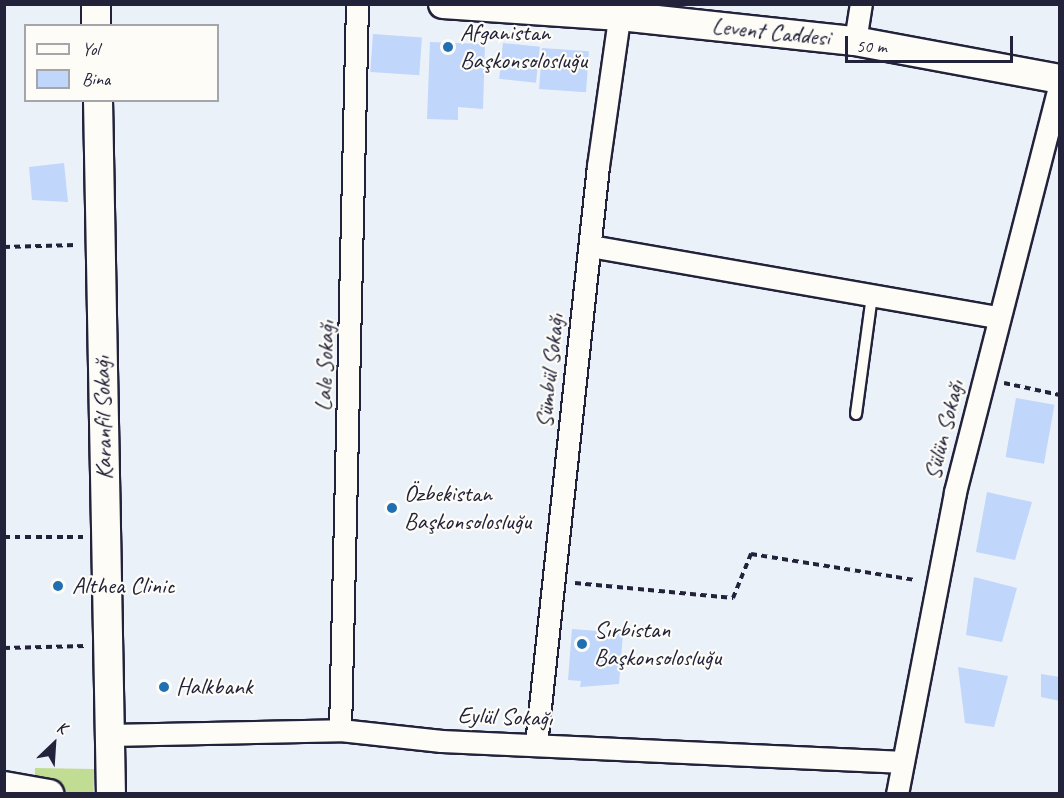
<!DOCTYPE html>
<html>
<head>
<meta charset="utf-8">
<style>
	body { margin:0 }
	#map { position:relative; width:1064px; height:798px; overflow:hidden; background:#ebf1f8; font-family:Caveat,sans-serif }
	div>[style] { position:absolute }
	[style*='--x'] { left:calc(var(--x)*1px); top:calc(var(--y)*1px); width:calc(var(--w)*1px); rotate:calc(var(--a)*1deg) }
	.green>* { inset:0; background:#c1dc93; transform-origin:0 0 }
	.building>* { inset:0; background:#c0d6fa; transform-origin:0 0 }
	.path>* { height:4px; margin-top:-2px; transform-origin:0; background:repeating-linear-gradient(90deg,#22223b 0 6px,transparent 0 10.5px) }
	.roads { filter:drop-shadow(2px 0 #22223b) drop-shadow(-2px 0 #22223b) drop-shadow(0 2px #22223b) drop-shadow(0 -2px #22223b) }
	.lane>* { height:10px; margin:-5px; padding:0 5px; transform-origin:5px; border-radius:5px; background:#fdfcf7 }
	.street>* { height:21px; margin:-10.5px; padding:0 10.5px; transform-origin:10.5px; border-radius:10.5px; background:#fdfcf7 }
	.secondary>* { height:28px; margin:-14px; padding:0 14px; transform-origin:14px; border-radius:14px; background:#fdfcf7 }
	.dots>* { width:16px; height:16px; translate:-50% -50%; box-sizing:border-box; border:3px solid #fdfcf7; border-radius:50% }
	span { translate:-50% -50%; white-space:nowrap; text-align:center; line-height:1.15; -webkit-text-stroke:4.5px #fdfcf7; paint-order:stroke }
	.street-label { font-size:24px; color:#22223b }
	.poi-label { font-size:24px; color:#22223b }
	.left { translate:0 -50%; text-align:left }
	.frame { position:absolute; inset:0; border:6px solid #22223b; pointer-events:none }
	.legend { position:absolute; left:24px; top:24px; width:195px; height:78px; box-sizing:border-box; background:#fdfcf7; border:2px solid #a5a5ac; margin:0; padding:8px 10px; list-style:none; font-size:18px; color:#22223b }
	.legend li { display:flex; align-items:center; gap:12px; height:30px }
	.legend b { width:30px; border:2px solid #a5a5ac }
	.north { position:absolute; left:24px; top:714px; width:60px; height:60px; -webkit-text-stroke:4px #fdfcf7; paint-order:stroke; rotate:25deg; font-size:16px; font-weight:700; line-height:24px; text-align:center; color:#22223b }
	.north::after { content:''; display:block; margin:auto; width:21px; height:27px; background:#22223b; clip-path:polygon(50% 0,100% 100%,50% 72%,0 100%) }
	.scale { position:absolute; left:845px; top:36px; width:168px; height:27px; box-sizing:border-box; border:3px solid #22223b; border-top:0; padding-left:8px; font-size:18px; line-height:21px; white-space:nowrap; color:#22223b; -webkit-text-stroke:4px #fdfcf7; paint-order:stroke }
</style>
</head>
<body>
<div id="map">
	<div class="green">
		<div style="left:35px;top:768px;width:59px;height:25px;rotate:1deg"></div>
	</div>
	<div class="building">
		<div style="left:373px;top:34px;width:49px;height:38px;rotate:4deg"></div>
		<div style="clip-path:polygon(430px 42px,485px 44px,483px 109px,458px 107px,458px 120px,427px 119px)"></div>
		<div style="left:503px;top:43px;width:37px;height:36px;rotate:6deg"></div>
		<div style="left:542px;top:48px;width:47px;height:41px;rotate:4deg"></div>
		<div style="clip-path:polygon(64px 163px,68px 202px,32px 200px,29px 167px)"></div>
		<div style="left:1016px;top:398px;width:39px;height:60px;rotate:10deg"></div>
		<div style="clip-path:polygon(987px 492px,1032px 502px,1015px 560px,976px 552px)"></div>
		<div style="clip-path:polygon(974px 577px,1017px 588px,1002px 642px,966px 635px)"></div>
		<div style="clip-path:polygon(572px 629px,623px 633px,619px 684px,580px 687px,581px 681px,568px 680px)"></div>
		<div style="clip-path:polygon(958px 667px,1008px 676px,994px 727px,965px 723px)"></div>
		<div style="clip-path:polygon(1041px 674px,1060px 677px,1060px 701px,1041px 697px)"></div>
	</div>
	<div class="path">
		<div style="--x:4;--y:247;--w:72;--a:-1.6"></div>
		<div style="--x:1004;--y:383;--w:57;--a:12.1"></div>
		<div style="--x:4;--y:537;--w:79;--a:0"></div>
		<div style="--x:575;--y:583;--w:159;--a:5.4"></div>
		<div style="--x:733;--y:598;--w:48;--a:-67.8"></div>
		<div style="--x:751;--y:554;--w:167;--a:9"></div>
		<div style="--x:4;--y:648;--w:81;--a:-1.4"></div>
	</div>
	<div class="roads">
		<div class="lane">
			<div style="--x:856;--y:414;--w:120;--a:-82.3"></div>
		</div>
		<div class="street">
			<div style="--x:855;--y:41;--w:37;--a:-81"></div>
			<div style="--x:590;--y:246;--w:413;--a:9.9"></div>
			<div style="--x:340;--y:730;--w:726;--a:-88.66"></div>
			<div style="--x:109;--y:735;--w:231;--a:-1.2"></div>
			<div style="--x:340;--y:730;--w:102;--a:6.2"></div>
			<div style="--x:441;--y:741;--w:459;--a:2.6"></div>
			<div style="--x:536;--y:744;--w:581;--a:-83.88"></div>
			<div style="--x:598;--y:166;--w:164;--a:-81.9"></div>
			<div style="--x:897;--y:794;--w:308;--a:-79.1"></div>
			<div style="--x:955;--y:492;--w:423;--a:-75.6"></div>
		</div>
		<div class="secondary">
			<div style="--x:96;--y:4;--w:22;--a:90"></div>
			<div style="--x:443;--y:4;--w:177;--a:3.9"></div>
			<div style="--x:620;--y:16;--w:236;--a:6.1"></div>
			<div style="--x:855;--y:41;--w:208;--a:10.5"></div>
			<div style="--x:98;--y:100;--w:694;--a:88.93"></div>
			<div style="--x:4;--y:786;--w:46;--a:10.1"></div>
		</div>
	</div>
	<div class="dots">
		<div style="left:448px;top:47px;background:#1f6fb2"></div>
		<div style="left:392px;top:508px;background:#1f6fb2"></div>
		<div style="left:58px;top:586px;background:#1f6fb2"></div>
		<div style="left:582px;top:644px;background:#1f6fb2"></div>
		<div style="left:164px;top:687px;background:#1f6fb2"></div>
	</div>
	<div class="street-label">
		<span style="left:771px;top:32px;rotate:6deg">Levent Caddesi</span>
		<span style="left:325px;top:366px;rotate:-88deg">Lale Sokağı</span>
		<span style="left:550px;top:371px;rotate:-84deg">Sümbül Sokağı</span>
		<span style="left:103px;top:418px;rotate:-91deg">Karanfil Sokağı</span>
		<span style="left:944px;top:430px;rotate:-76deg">Sülün Sokağı</span>
		<span style="left:505px;top:717px;rotate:2deg">Eylül Sokağı</span>
	</div>
	<div class="poi-label">
		<span class="left" style="left:460px;top:47px">Afganistan<br>Başkonsolosluğu</span>
		<span class="left" style="left:404px;top:508px">Özbekistan<br>Başkonsolosluğu</span>
		<span class="left" style="left:72px;top:586px">Althea Clinic</span>
		<span class="left" style="left:594px;top:644px">Sırbistan<br>Başkonsolosluğu</span>
		<span class="left" style="left:176px;top:687px">Halkbank</span>
	</div>
	<div class="frame"></div>
	<ul class="legend">
	<li><b style="height:8px;background:#fdfcf7"></b>Yol</li>
	<li><b style="height:16px;background:#c0d6fa"></b>Bina</li>
	</ul>
	<div class="north">K</div>
	<div class="scale">50 m</div>
</div>
</body>
</html>
